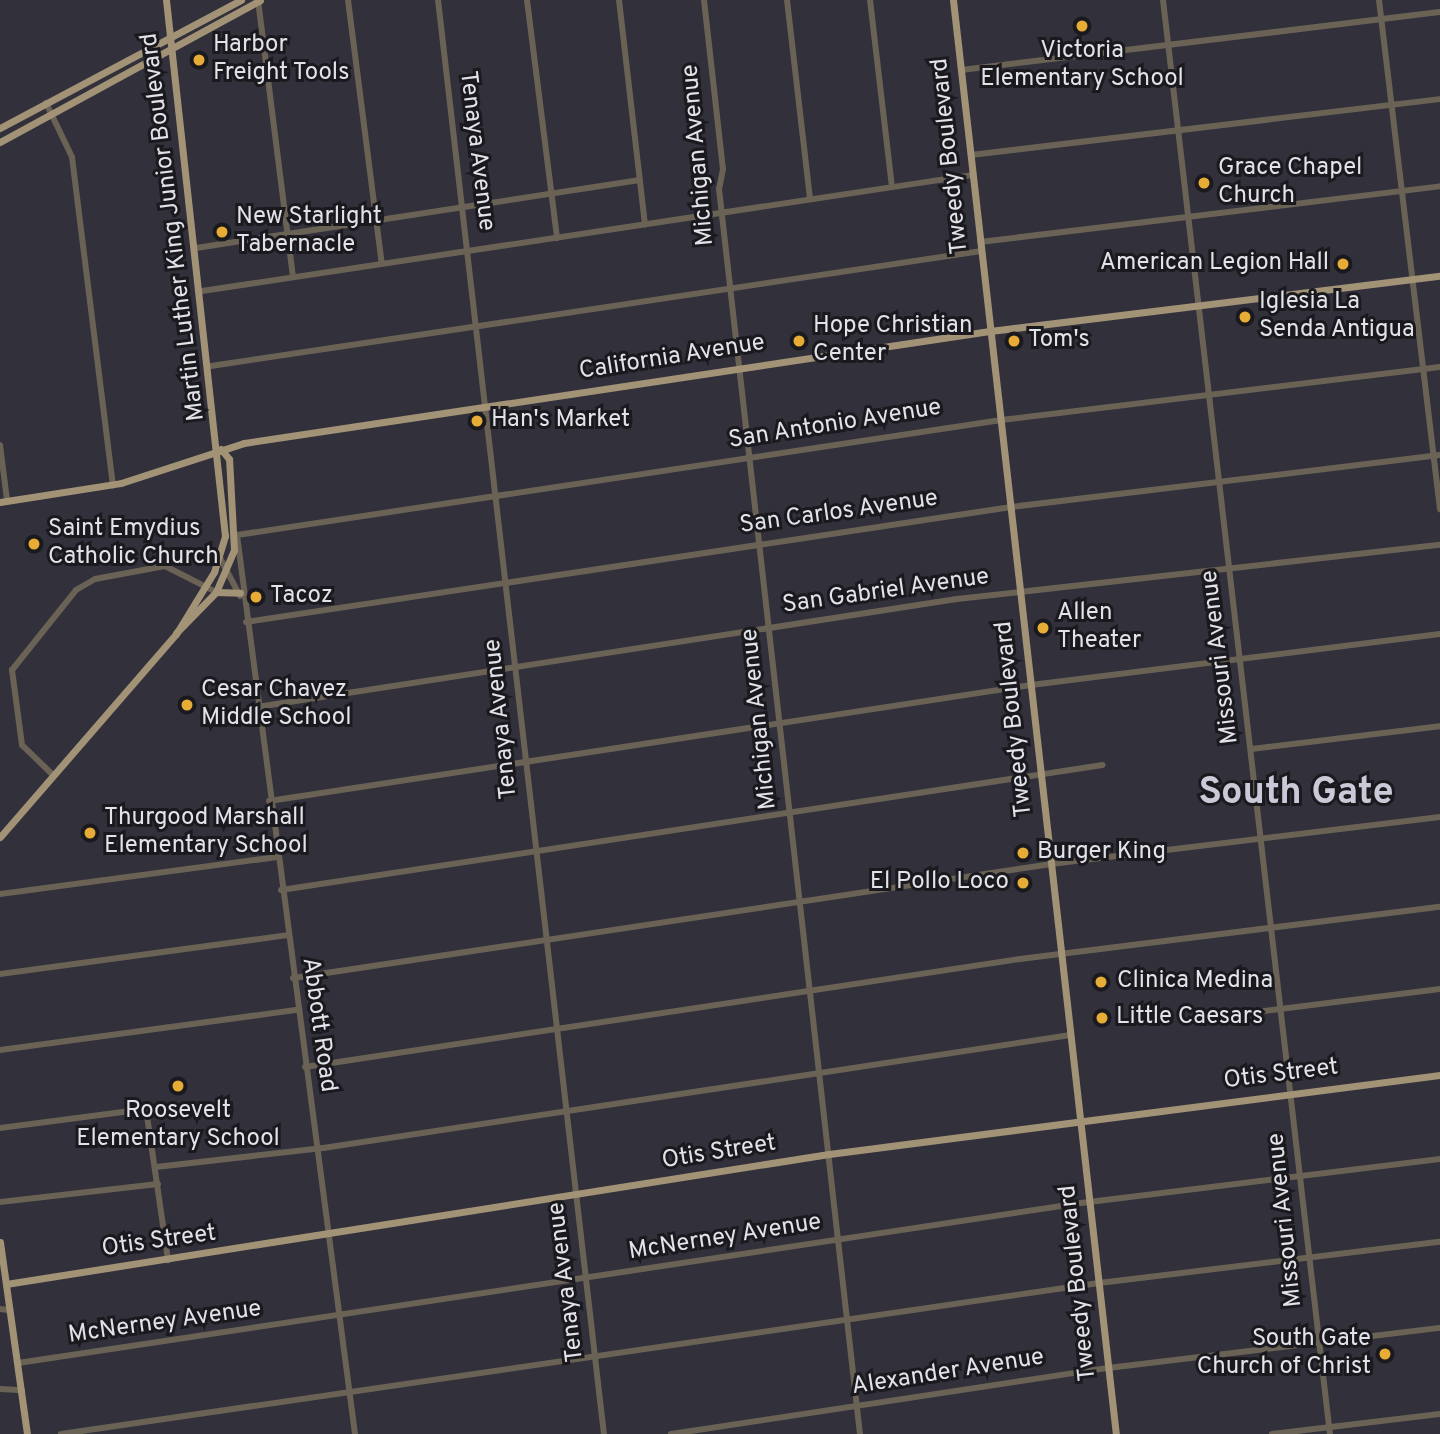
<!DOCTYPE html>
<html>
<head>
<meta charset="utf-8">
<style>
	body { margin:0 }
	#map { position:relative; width:1440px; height:1434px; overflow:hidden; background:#31303b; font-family:Overpass,sans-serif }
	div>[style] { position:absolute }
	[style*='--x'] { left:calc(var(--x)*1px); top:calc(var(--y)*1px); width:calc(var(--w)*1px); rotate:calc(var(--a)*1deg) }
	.minor>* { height:6px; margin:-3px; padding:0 3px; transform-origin:3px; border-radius:3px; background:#6a6255 }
	.major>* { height:7px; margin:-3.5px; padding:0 3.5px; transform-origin:3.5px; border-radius:3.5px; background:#a29276 }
	.dots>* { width:19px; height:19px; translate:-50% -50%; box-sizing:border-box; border:4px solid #19191e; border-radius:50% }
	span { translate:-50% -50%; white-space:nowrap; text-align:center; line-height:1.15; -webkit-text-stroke:6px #19191e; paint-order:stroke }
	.poi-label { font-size:24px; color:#e2e2e9 }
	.left { translate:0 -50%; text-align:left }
	.right { translate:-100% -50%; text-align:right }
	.street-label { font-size:24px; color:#e2e2e9 }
	.town-label { font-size:38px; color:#cac9d7; font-weight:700 }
</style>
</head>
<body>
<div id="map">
	<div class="minor">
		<div style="--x:258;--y:0;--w:279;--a:82.8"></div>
		<div style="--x:348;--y:0;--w:266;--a:82.7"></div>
		<div style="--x:438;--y:0;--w:1444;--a:83.4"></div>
		<div style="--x:527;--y:0;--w:240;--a:82.8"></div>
		<div style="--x:619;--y:0;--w:226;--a:83.4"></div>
		<div style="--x:704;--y:0;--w:170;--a:83.6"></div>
		<div style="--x:723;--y:169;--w:20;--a:101"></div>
		<div style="--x:719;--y:189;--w:1253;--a:83.54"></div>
		<div style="--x:787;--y:0;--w:200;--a:83.4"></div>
		<div style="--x:870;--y:0;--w:188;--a:83.3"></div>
		<div style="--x:1163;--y:0;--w:1444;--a:83.36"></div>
		<div style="--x:1379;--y:0;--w:513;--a:83.17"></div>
		<div style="--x:961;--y:70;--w:482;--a:-6.9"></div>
		<div style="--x:46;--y:103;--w:60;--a:64.3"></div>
		<div style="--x:72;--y:157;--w:331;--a:82.9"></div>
		<div style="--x:971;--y:155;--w:472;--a:-6.8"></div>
		<div style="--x:980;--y:242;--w:463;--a:-6.9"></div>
		<div style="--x:196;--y:248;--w:449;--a:-8.7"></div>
		<div style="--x:202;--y:291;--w:780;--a:-8.56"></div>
		<div style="--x:211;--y:366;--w:779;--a:-8.49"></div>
		<div style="--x:0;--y:445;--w:55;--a:82.7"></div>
		<div style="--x:220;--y:558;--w:43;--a:62.2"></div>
		<div style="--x:246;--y:622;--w:774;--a:-8.55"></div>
		<div style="--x:1011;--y:507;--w:432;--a:-6.9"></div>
		<div style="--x:257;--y:707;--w:708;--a:-8.77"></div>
		<div style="--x:957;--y:599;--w:486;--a:-6.4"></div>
		<div style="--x:1251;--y:749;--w:190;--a:-6.9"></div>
		<div style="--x:53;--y:775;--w:43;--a:-135.9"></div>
		<div style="--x:22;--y:745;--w:76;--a:-97.6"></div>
		<div style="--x:12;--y:670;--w:102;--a:-51.3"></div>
		<div style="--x:76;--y:590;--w:22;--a:-30"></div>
		<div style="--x:95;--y:579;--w:71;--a:-10.5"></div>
		<div style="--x:165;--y:566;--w:57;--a:27"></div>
		<div style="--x:269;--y:801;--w:771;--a:-8.66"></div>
		<div style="--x:1031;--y:685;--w:412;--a:-7.1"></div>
		<div style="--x:281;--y:890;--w:831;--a:-8.65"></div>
		<div style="--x:0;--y:894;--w:278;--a:-7.6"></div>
		<div style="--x:0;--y:974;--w:290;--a:-7.7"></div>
		<div style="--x:293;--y:978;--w:767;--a:-8.55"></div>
		<div style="--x:1051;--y:864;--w:392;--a:-6.9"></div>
		<div style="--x:1207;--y:1018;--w:235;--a:-7.1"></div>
		<div style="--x:0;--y:1050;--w:300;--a:-7.7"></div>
		<div style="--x:305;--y:1067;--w:723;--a:-8.59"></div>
		<div style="--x:1020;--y:959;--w:423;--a:-7.1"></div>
		<div style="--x:0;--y:1128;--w:147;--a:-7.4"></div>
		<div style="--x:146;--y:1109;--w:153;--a:81.7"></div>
		<div style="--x:156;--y:1167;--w:168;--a:-6.5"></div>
		<div style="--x:323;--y:1148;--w:756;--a:-8.59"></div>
		<div style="--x:0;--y:1202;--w:159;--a:-6.5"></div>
		<div style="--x:0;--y:1309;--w:9;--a:6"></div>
		<div style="--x:18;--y:1363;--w:1075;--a:-8.56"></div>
		<div style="--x:1081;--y:1203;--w:362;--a:-7"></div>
		<div style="--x:0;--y:1389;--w:22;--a:3"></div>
		<div style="--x:61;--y:1434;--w:1049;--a:-8.28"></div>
		<div style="--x:1099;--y:1283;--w:343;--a:-6.9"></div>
		<div style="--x:355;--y:1434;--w:907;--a:-97.48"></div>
		<div style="--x:237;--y:535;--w:773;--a:-8.56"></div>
		<div style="--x:1001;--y:420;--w:442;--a:-6.9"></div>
		<div style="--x:671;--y:1434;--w:442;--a:-8.6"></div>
		<div style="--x:1108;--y:1368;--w:334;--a:-6.9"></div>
		<div style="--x:1272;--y:1434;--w:169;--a:-6.8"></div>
	</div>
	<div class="major">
		<div style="--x:953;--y:0;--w:1443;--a:83.52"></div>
		<div style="--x:0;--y:128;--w:273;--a:-28"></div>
		<div style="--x:0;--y:142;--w:296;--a:-28.6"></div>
		<div style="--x:0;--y:502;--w:122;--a:-8.9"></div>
		<div style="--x:121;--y:483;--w:129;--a:-18"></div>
		<div style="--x:244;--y:443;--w:754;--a:-8.54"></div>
		<div style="--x:990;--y:331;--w:453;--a:-7"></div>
		<div style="--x:216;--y:592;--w:24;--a:2"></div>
		<div style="--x:176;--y:633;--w:57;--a:-45.7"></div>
		<div style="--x:216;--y:592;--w:46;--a:-66.8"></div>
		<div style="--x:234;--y:550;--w:91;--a:-93.1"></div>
		<div style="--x:229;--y:459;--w:13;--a:-129"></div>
		<div style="--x:0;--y:837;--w:269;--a:-49.1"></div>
		<div style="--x:176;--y:634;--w:73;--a:-58.5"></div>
		<div style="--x:214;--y:572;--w:38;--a:-73"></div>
		<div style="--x:225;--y:536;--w:539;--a:-96.28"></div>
		<div style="--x:0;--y:1242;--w:194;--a:82"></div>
		<div style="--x:6;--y:1284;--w:833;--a:-8.98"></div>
		<div style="--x:829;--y:1154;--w:616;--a:-7.37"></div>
	</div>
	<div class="dots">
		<div style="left:1082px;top:26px;background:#e6ac36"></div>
		<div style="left:199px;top:60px;background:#e6ac36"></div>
		<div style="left:1204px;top:183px;background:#e6ac36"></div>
		<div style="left:222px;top:232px;background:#e6ac36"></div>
		<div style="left:1343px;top:264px;background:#e6ac36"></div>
		<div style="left:1245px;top:317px;background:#e6ac36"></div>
		<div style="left:799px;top:341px;background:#e6ac36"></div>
		<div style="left:1014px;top:341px;background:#e6ac36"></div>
		<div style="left:477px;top:421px;background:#e6ac36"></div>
		<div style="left:34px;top:544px;background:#e6ac36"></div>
		<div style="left:256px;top:597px;background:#e6ac36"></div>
		<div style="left:1043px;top:628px;background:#e6ac36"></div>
		<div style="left:187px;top:705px;background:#e6ac36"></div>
		<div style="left:90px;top:833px;background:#e6ac36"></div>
		<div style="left:1023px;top:853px;background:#e6ac36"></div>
		<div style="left:1023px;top:883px;background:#e6ac36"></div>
		<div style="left:1101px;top:982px;background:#e6ac36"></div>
		<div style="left:1102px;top:1018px;background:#e6ac36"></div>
		<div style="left:178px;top:1086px;background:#e6ac36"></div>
		<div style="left:1385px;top:1354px;background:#e6ac36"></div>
	</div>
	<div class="poi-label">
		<span class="left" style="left:213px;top:60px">Harbor<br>Freight Tools</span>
		<span style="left:1082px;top:66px">Victoria<br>Elementary School</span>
		<span class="left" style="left:1218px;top:183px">Grace Chapel<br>Church</span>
		<span class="left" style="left:236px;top:232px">New Starlight<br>Tabernacle</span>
		<span class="right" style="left:1329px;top:264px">American Legion Hall</span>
		<span class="left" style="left:1259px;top:317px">Iglesia La<br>Senda Antigua</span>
		<span class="left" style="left:813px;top:341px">Hope Christian<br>Center</span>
		<span class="left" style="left:1028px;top:341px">Tom's</span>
		<span class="left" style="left:491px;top:421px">Han's Market</span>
		<span class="left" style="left:48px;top:544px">Saint Emydius<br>Catholic Church</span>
		<span class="left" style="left:270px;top:597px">Tacoz</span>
		<span class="left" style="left:1057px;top:628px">Allen<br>Theater</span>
		<span class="left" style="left:201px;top:705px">Cesar Chavez<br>Middle School</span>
		<span class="left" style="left:104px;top:833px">Thurgood Marshall<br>Elementary School</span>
		<span class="left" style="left:1037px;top:853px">Burger King</span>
		<span class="right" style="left:1009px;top:883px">El Pollo Loco</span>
		<span class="left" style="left:1117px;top:982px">Clinica Medina</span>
		<span class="left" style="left:1116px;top:1018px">Little Caesars</span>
		<span style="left:178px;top:1126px">Roosevelt<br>Elementary School</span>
		<span class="right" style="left:1371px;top:1354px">South Gate<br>Church of Christ</span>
	</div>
	<div class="street-label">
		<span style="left:476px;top:151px;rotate:83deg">Tenaya Avenue</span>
		<span style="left:699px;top:155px;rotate:-95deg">Michigan Avenue</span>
		<span style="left:951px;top:156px;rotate:-96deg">Tweedy Boulevard</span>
		<span style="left:174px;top:227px;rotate:-97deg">Martin Luther King Junior Boulevard</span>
		<span style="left:672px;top:358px;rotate:-9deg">California Avenue</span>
		<span style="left:835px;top:425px;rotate:-9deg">San Antonio Avenue</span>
		<span style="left:839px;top:513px;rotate:-8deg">San Carlos Avenue</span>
		<span style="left:886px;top:592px;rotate:-8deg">San Gabriel Avenue</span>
		<span style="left:1221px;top:657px;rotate:-97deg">Missouri Avenue</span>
		<span style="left:502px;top:719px;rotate:-96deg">Tenaya Avenue</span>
		<span style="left:760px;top:719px;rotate:-96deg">Michigan Avenue</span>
		<span style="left:1015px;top:719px;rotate:-96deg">Tweedy Boulevard</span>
		<span style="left:318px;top:1025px;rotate:82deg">Abbott Road</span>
		<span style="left:1281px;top:1075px;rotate:-7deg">Otis Street</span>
		<span style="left:719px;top:1153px;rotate:-9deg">Otis Street</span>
		<span style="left:1286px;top:1220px;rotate:-96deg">Missouri Avenue</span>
		<span style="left:725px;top:1238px;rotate:-9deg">McNerney Avenue</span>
		<span style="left:159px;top:1242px;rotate:-8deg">Otis Street</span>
		<span style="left:567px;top:1282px;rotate:-97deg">Tenaya Avenue</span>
		<span style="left:1079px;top:1283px;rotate:-96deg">Tweedy Boulevard</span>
		<span style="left:165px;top:1323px;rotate:-8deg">McNerney Avenue</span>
		<span style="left:948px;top:1373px;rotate:-9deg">Alexander Avenue</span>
	</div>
	<div class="town-label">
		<span style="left:1296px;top:794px">South Gate</span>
	</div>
</div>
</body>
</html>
